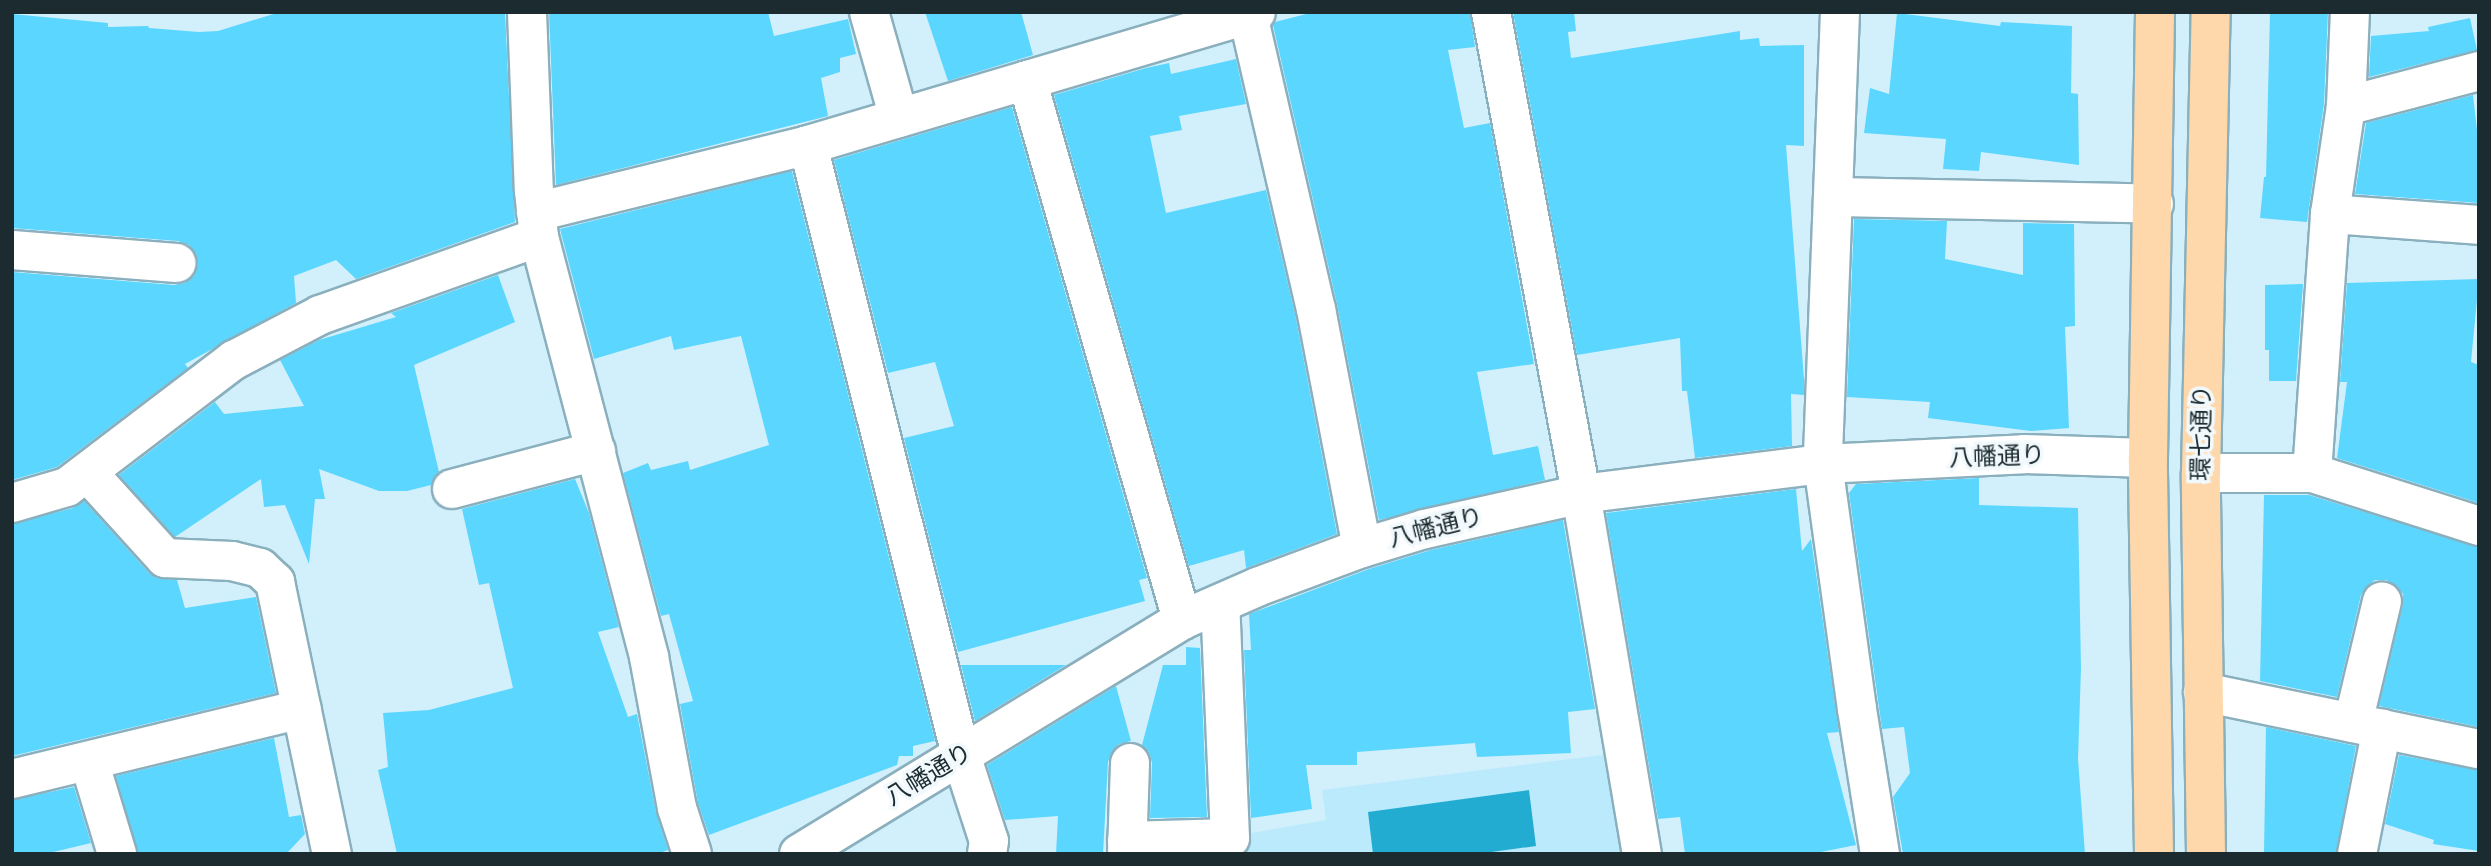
<!DOCTYPE html>
<html>
<head>
<meta charset="utf-8">
<style>
	body { margin:0 }
	#map { position:relative; width:2491px; height:866px; overflow:hidden; background:#d2f0fc; font-family:"DejaVu Sans","Noto Sans JP",sans-serif }
	div>[style] { position:absolute }
	[style*='--x'] { left:calc(var(--x)*1px); top:calc(var(--y)*1px); width:calc(var(--w)*1px); rotate:calc(var(--a)*1deg) }
	.built>* { inset:0; background:#baeafb }
	.water>* { inset:0; background:#22acd2 }
	.building>* { inset:0; background:#5bd6fe }
	.roads { filter:drop-shadow(2px 0 #8aafbd) drop-shadow(-2px 0 #8aafbd) drop-shadow(0 2px #8aafbd) drop-shadow(0 -2px #8aafbd) }
	.minor>* { height:38px; margin:-19px; padding:0 19px; transform-origin:19px; border-radius:19px; background:#fff }
	.major>* { height:38px; margin:-19px; padding:0 19px; transform-origin:19px; border-radius:19px; background:#fed8aa }
	span { translate:-50% -50%; white-space:nowrap; text-align:center; line-height:1.15; -webkit-text-stroke:7px #f1f9fc; paint-order:stroke }
	.street-label { font-size:24px; color:#1c2b30 }
	.frame { position:absolute; inset:0; border:14px solid #1c2b30; pointer-events:none }
</style>
</head>
<body>
<div id="map">
	<div class="built">
		<div style="clip-path:polygon(1610px 754px,1626px 854px,1236px 854px,1234px 836px,1326px 820px,1322px 790px)"></div>
	</div>
	<div class="water">
		<div style="clip-path:polygon(1529px 790px,1536px 846px,1477px 854px,1373px 854px,1368px 812px)"></div>
	</div>
	<div class="building">
		<div style="clip-path:polygon(280px 12px,505px 12px,515px 222px,356px 279px,336px 260px,294px 276px,296px 303px,185px 364px,188px 368px,57px 467px,12px 480px,12px 272px,174px 285px,185px 283px,194px 276px,198px 264px,196px 254px,189px 245px,178px 241px,12px 228px,12px 14px,108px 23px,108px 27px,148px 26px,149px 28px,199px 32px,218px 31px)"></div>
		<div style="clip-path:polygon(549px 12px,768px 12px,774px 36px,848px 19px,856px 54px,840px 58px,840px 72px,821px 78px,828px 116px,556px 185px)"></div>
		<div style="clip-path:polygon(925px 12px,1021px 12px,1033px 55px,948px 81px)"></div>
		<div style="clip-path:polygon(1314px 12px,1470px 12px,1475px 47px,1448px 50px,1464px 128px,1490px 123px,1534px 364px,1477px 372px,1493px 455px,1538px 446px,1545px 480px,1379px 520px,1337px 304px,1273px 25px,1275px 22px)"></div>
		<div style="clip-path:polygon(1513px 12px,1574px 12px,1576px 31px,1568px 32px,1571px 58px,1740px 31px,1740px 40px,1759px 38px,1760px 46px,1804px 45px,1804px 146px,1786px 145px,1804px 379px,1804px 395px,1791px 394px,1792px 446px,1695px 458px,1687px 391px,1682px 391px,1680px 338px,1577px 355px)"></div>
		<div style="clip-path:polygon(2270px 12px,2328px 12px,2324px 104px,2307px 222px,2260px 218px,2264px 177px,2266px 177px)"></div>
		<div style="clip-path:polygon(1897px 13px,2000px 26px,2001px 22px,2072px 26px,2071px 93px,2078px 94px,2079px 165px,1981px 152px,1979px 171px,1943px 169px,1946px 139px,1864px 133px,1870px 88px,1889px 94px)"></div>
		<div style="clip-path:polygon(2470px 18px,2477px 50px,2369px 77px,2371px 36px,2429px 31px,2428px 27px)"></div>
		<div style="clip-path:polygon(1236px 59px,1246px 104px,1179px 116px,1182px 130px,1150px 136px,1166px 213px,1266px 190px,1295px 314px,1337px 534px,1246px 568px,1244px 550px,1189px 566px,1054px 95px,1146px 68px,1169px 63px,1171px 74px)"></div>
		<div style="clip-path:polygon(2473px 95px,2479px 148px,2479px 203px,2355px 194px,2366px 123px)"></div>
		<div style="clip-path:polygon(1012px 107px,1147px 578px,1139px 580px,1145px 601px,958px 652px,904px 438px,954px 426px,935px 362px,888px 373px,834px 160px)"></div>
		<div style="clip-path:polygon(792px 171px,935px 741px,913px 746px,913px 756px,899px 756px,897px 765px,709px 835px,698px 803px,680px 704px,693px 701px,669px 614px,661px 616px,623px 473px,648px 463px,651px 470px,688px 461px,690px 470px,769px 445px,741px 336px,674px 350px,671px 336px,594px 359px,560px 229px)"></div>
		<div style="clip-path:polygon(1854px 219px,1947px 221px,1945px 259px,2023px 275px,2023px 223px,2074px 224px,2075px 326px,2065px 327px,2069px 428px,2031px 431px,1928px 418px,1930px 402px,1847px 397px)"></div>
		<div style="clip-path:polygon(498px 275px,515px 322px,414px 365px,439px 472px,431px 485px,407px 491px,379px 491px,319px 469px,325px 499px,315px 499px,309px 564px,285px 505px,264px 507px,261px 479px,175px 537px,119px 475px,215px 402px,224px 414px,304px 406px,280px 360px,319px 340px,396px 317px,391px 313px)"></div>
		<div style="clip-path:polygon(2479px 279px,2471px 362px,2479px 365px,2479px 503px,2337px 458px,2347px 382px,2340px 382px,2347px 283px)"></div>
		<div style="clip-path:polygon(2303px 284px,2296px 381px,2269px 381px,2269px 350px,2265px 350px,2265px 285px)"></div>
		<div style="clip-path:polygon(1979px 478px,1979px 505px,2078px 508px,2081px 668px,2078px 759px,2085px 854px,1903px 854px,1893px 797px,1910px 773px,1904px 727px,1882px 729px,1849px 493px,1856px 484px)"></div>
		<div style="clip-path:polygon(575px 479px,589px 513px,619px 627px,598px 632px,628px 717px,637px 714px,656px 812px,668px 850px,657px 854px,397px 854px,378px 770px,388px 767px,383px 713px,429px 710px,513px 688px,489px 583px,479px 585px,462px 509px)"></div>
		<div style="clip-path:polygon(1796px 489px,1802px 551px,1811px 539px,1839px 732px,1827px 733px,1856px 845px,1811px 854px,1685px 854px,1680px 817px,1658px 819px,1606px 513px)"></div>
		<div style="clip-path:polygon(2264px 495px,2309px 495px,2479px 547px,2479px 727px,2379px 706px,2403px 605px,2403px 594px,2397px 586px,2386px 580px,2375px 580px,2366px 587px,2361px 595px,2337px 697px,2260px 681px)"></div>
		<div style="clip-path:polygon(84px 501px,149px 573px,156px 578px,177px 580px,185px 608px,256px 597px,276px 693px,12px 756px,12px 524px,73px 508px)"></div>
		<div style="clip-path:polygon(1563px 520px,1595px 709px,1568px 712px,1571px 753px,1477px 757px,1475px 743px,1357px 752px,1357px 765px,1306px 765px,1312px 809px,1251px 818px,1244px 650px,1251px 650px,1249px 614px,1369px 569px,1431px 550px)"></div>
		<div style="clip-path:polygon(1186px 647px,1200px 648px,1207px 817px,1150px 818px,1152px 763px,1149px 752px,1142px 745px,1163px 665px,1186px 665px)"></div>
		<div style="clip-path:polygon(961px 665px,1066px 665px,975px 721px)"></div>
		<div style="clip-path:polygon(1116px 686px,1131px 741px,1119px 744px,1112px 751px,1108px 762px,1103px 854px,1056px 854px,1058px 816px,1005px 820px,987px 765px)"></div>
		<div style="clip-path:polygon(2266px 727px,2356px 746px,2336px 854px,2264px 854px)"></div>
		<div style="clip-path:polygon(274px 738px,289px 817px,301px 815px,305px 834px,286px 854px,138px 854px,116px 776px)"></div>
		<div style="clip-path:polygon(2399px 755px,2479px 770px,2479px 851px,2433px 844px,2434px 840px,2385px 824px)"></div>
		<div style="clip-path:polygon(74px 787px,91px 843px,45px 854px,12px 854px,12px 800px)"></div>
	</div>
	<div class="roads">
		<div class="minor">
			<div style="--x:527;--y:12;--w:179;--a:87.8"></div>
			<div style="--x:534;--y:191;--w:46;--a:83.8"></div>
			<div style="--x:539;--y:237;--w:434;--a:75.3"></div>
			<div style="--x:649;--y:657;--w:154;--a:79.5"></div>
			<div style="--x:677;--y:808;--w:48;--a:71.9"></div>
			<div style="--x:869;--y:12;--w:110;--a:74.2"></div>
			<div style="--x:1491;--y:12;--w:490;--a:79.4"></div>
			<div style="--x:1581;--y:494;--w:365;--a:80.4"></div>
			<div style="--x:1840;--y:12;--w:452;--a:92.2"></div>
			<div style="--x:1823;--y:464;--w:247;--a:82.1"></div>
			<div style="--x:1857;--y:709;--w:147;--a:81"></div>
			<div style="--x:1248;--y:15;--w:302;--a:77"></div>
			<div style="--x:1316;--y:309;--w:243;--a:79.1"></div>
			<div style="--x:1027;--y:80;--w:562;--a:73.98"></div>
			<div style="--x:2346;--y:106;--w:138;--a:-14.7"></div>
			<div style="--x:808;--y:145;--w:629;--a:75.92"></div>
			<div style="--x:961;--y:755;--w:90;--a:72"></div>
			<div style="--x:989;--y:841;--w:13;--a:99"></div>
			<div style="--x:1833;--y:197;--w:321;--a:1.2"></div>
			<div style="--x:536;--y:212;--w:280;--a:-13.8"></div>
			<div style="--x:808;--y:145;--w:467;--a:-16.5"></div>
			<div style="--x:2330;--y:214;--w:149;--a:4.2"></div>
			<div style="--x:12;--y:250;--w:165;--a:4.5"></div>
			<div style="--x:88;--y:473;--w:115;--a:47.8"></div>
			<div style="--x:165;--y:558;--w:67;--a:2.6"></div>
			<div style="--x:232;--y:561;--w:29;--a:14"></div>
			<div style="--x:260;--y:568;--w:21;--a:43"></div>
			<div style="--x:275;--y:582;--w:278;--a:78.2"></div>
			<div style="--x:2201;--y:473;--w:111;--a:0"></div>
			<div style="--x:2312;--y:473;--w:175;--a:17.6"></div>
			<div style="--x:2312;--y:473;--w:260;--a:-86"></div>
			<div style="--x:2330;--y:214;--w:109;--a:-81.6"></div>
			<div style="--x:2346;--y:106;--w:94;--a:-87.6"></div>
			<div style="--x:452;--y:489;--w:149;--a:-14.8"></div>
			<div style="--x:12;--y:503;--w:57;--a:-16.2"></div>
			<div style="--x:67;--y:487;--w:210;--a:-37.3"></div>
			<div style="--x:234;--y:360;--w:97;--a:-27.6"></div>
			<div style="--x:320;--y:315;--w:232;--a:-19.6"></div>
			<div style="--x:2203;--y:692;--w:282;--a:11.7"></div>
			<div style="--x:2353;--y:723;--w:125;--a:-76.6"></div>
			<div style="--x:89;--y:761;--w:97;--a:73.2"></div>
			<div style="--x:12;--y:779;--w:298;--a:-13.6"></div>
			<div style="--x:1127;--y:841;--w:103;--a:-1.7"></div>
			<div style="--x:1230;--y:838;--w:234;--a:-92.4"></div>
			<div style="--x:799;--y:854;--w:449;--a:-31.4"></div>
			<div style="--x:1182;--y:620;--w:82;--a:-23.7"></div>
			<div style="--x:1257;--y:587;--w:112;--a:-20.4"></div>
			<div style="--x:1362;--y:548;--w:66;--a:-16.8"></div>
			<div style="--x:1425;--y:529;--w:160;--a:-12.6"></div>
			<div style="--x:1581;--y:494;--w:244;--a:-7.1"></div>
			<div style="--x:1823;--y:464;--w:201;--a:-2.8"></div>
			<div style="--x:2024;--y:454;--w:124;--a:1.8"></div>
			<div style="--x:1127;--y:854;--w:91;--a:-88.1"></div>
			<div style="--x:2357;--y:854;--w:128;--a:-78.8"></div>
		</div>
		<div class="major">
			<div style="--x:2154;--y:854;--w:396;--a:-90.9"></div>
			<div style="--x:2148;--y:458;--w:446;--a:-89.1"></div>
			<div style="--x:2206;--y:854;--w:381;--a:-90.8"></div>
			<div style="--x:2201;--y:473;--w:461;--a:-88.8"></div>
		</div>
	</div>
	<div class="street-label">
		<span style="left:2202px;top:433px;rotate:-89deg">環七通り</span>
		<span style="left:1997px;top:457px;rotate:-2deg">八幡通り</span>
		<span style="left:1436px;top:528px;rotate:-14deg">八幡通り</span>
		<span style="left:929px;top:775px;rotate:-31deg">八幡通り</span>
	</div>
	<div class="frame"></div>
</div>
</body>
</html>
